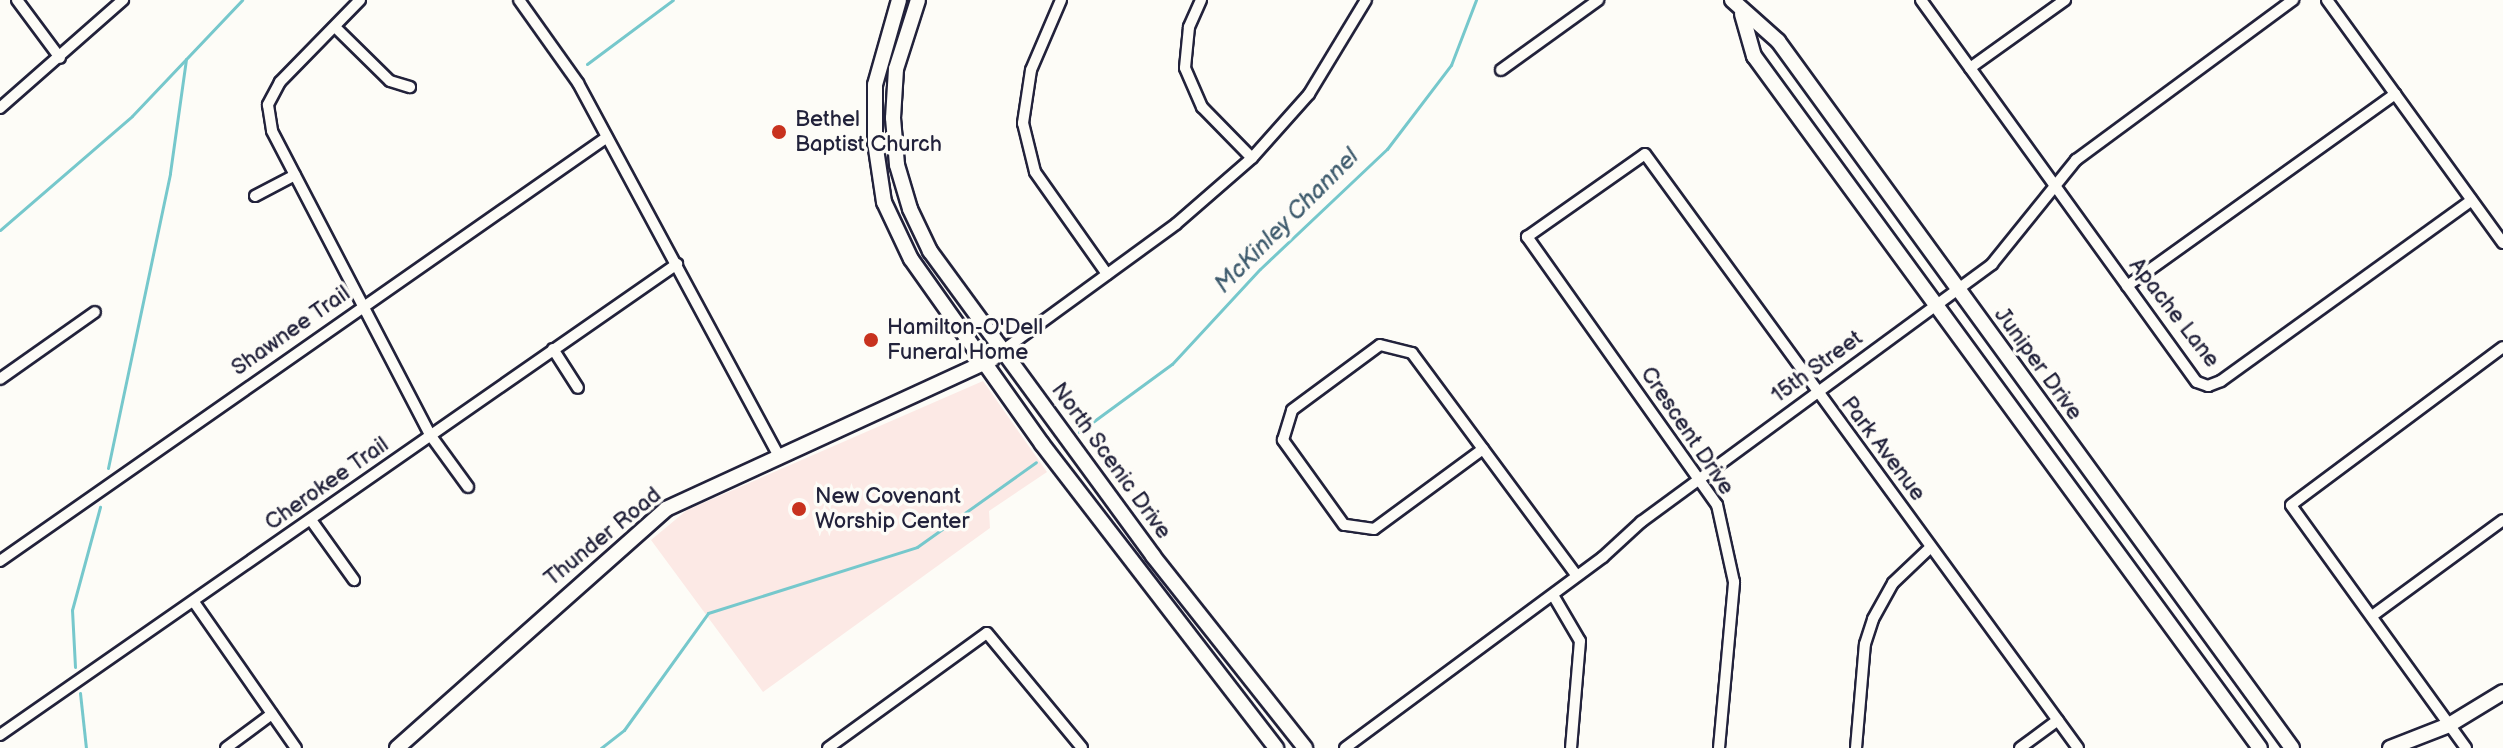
<!DOCTYPE html>
<html>
<head>
<meta charset="utf-8">
<style>
	body { margin:0 }
	#map { position:relative; width:2503px; height:748px; overflow:hidden; background:#fdfcf7; font-family:"Balsamiq Sans",sans-serif }
	div>[style] { position:absolute }
	[style*='--x'] { left:calc(var(--x)*1px); top:calc(var(--y)*1px); width:calc(var(--w)*1px); rotate:calc(var(--a)*1deg) }
	.built>* { inset:0; background:#fce9e5 }
	.stream>* { height:3px; margin:-1.5px; padding:0 1.5px; transform-origin:1.5px; border-radius:1.5px; background:#76c8cc }
	.roads { filter:drop-shadow(2px 0 #22223b) drop-shadow(-2px 0 #22223b) drop-shadow(0 2px #22223b) drop-shadow(0 -2px #22223b) }
	.street>* { height:10px; margin:-5px; padding:0 5px; transform-origin:5px; border-radius:5px; background:#fdfcf7 }
	.secondary>* { height:14px; margin:-7px; padding:0 7px; transform-origin:7px; border-radius:7px; background:#fdfcf7 }
	.dots>* { width:22px; height:22px; translate:-50% -50%; box-sizing:border-box; border:4px solid #fdfcf7; border-radius:50% }
	span { translate:-50% -50%; white-space:nowrap; text-align:center; line-height:1.15; -webkit-text-stroke:7px #fdfcf7; paint-order:stroke }
	.poi-label { font-size:22px; color:#22223b }
	.left { translate:0 -50%; text-align:left }
	.street-label { font-size:22px; color:#22223b }
	.water-label { font-size:24px; color:#3f5c6e; font-style:italic }
</style>
</head>
<body>
<div id="map">
	<div class="built">
		<div style="clip-path:polygon(983px 381px,1047px 472px,989px 511px,990px 528px,763px 692px,651px 540px,687px 510px)"></div>
	</div>
	<div class="stream">
		<div style="--x:587;--y:64;--w:107;--a:-36.7"></div>
		<div style="--x:0;--y:230;--w:174;--a:-40.8"></div>
		<div style="--x:132;--y:116;--w:160;--a:-46.5"></div>
		<div style="--x:1079;--y:432;--w:115;--a:-36.2"></div>
		<div style="--x:1172;--y:364;--w:129;--a:-47.2"></div>
		<div style="--x:1260;--y:269;--w:175;--a:-43.4"></div>
		<div style="--x:1387;--y:149;--w:106;--a:-52.7"></div>
		<div style="--x:1451;--y:65;--w:70;--a:-69"></div>
		<div style="--x:108;--y:468;--w:301;--a:-78.1"></div>
		<div style="--x:170;--y:173;--w:115;--a:-82"></div>
		<div style="--x:75;--y:667;--w:57;--a:-93"></div>
		<div style="--x:72;--y:610;--w:107;--a:-74.8"></div>
		<div style="--x:80;--y:693;--w:55;--a:83.8"></div>
		<div style="--x:601;--y:748;--w:29;--a:-38"></div>
		<div style="--x:624;--y:730;--w:144;--a:-54.3"></div>
		<div style="--x:708;--y:613;--w:219;--a:-17.5"></div>
		<div style="--x:917;--y:547;--w:146;--a:-35.5"></div>
	</div>
	<div class="roads">
		<div class="street">
			<div style="--x:17;--y:0;--w:72;--a:53.4"></div>
			<div style="--x:360;--y:0;--w:115;--a:134.3"></div>
			<div style="--x:280;--y:82;--w:26;--a:118"></div>
			<div style="--x:268;--y:105;--w:26;--a:81"></div>
			<div style="--x:272;--y:131;--w:344;--a:62.5"></div>
			<div style="--x:431;--y:436;--w:63;--a:54"></div>
			<div style="--x:519;--y:0;--w:102;--a:54.6"></div>
			<div style="--x:578;--y:83;--w:424;--a:61.7"></div>
			<div style="--x:1061;--y:0;--w:76;--a:113.2"></div>
			<div style="--x:1031;--y:70;--w:54;--a:98.6"></div>
			<div style="--x:1023;--y:123;--w:50;--a:76.2"></div>
			<div style="--x:1035;--y:172;--w:125;--a:54.8"></div>
			<div style="--x:1201;--y:0;--w:30;--a:114"></div>
			<div style="--x:1189;--y:27;--w:41;--a:95.6"></div>
			<div style="--x:1185;--y:68;--w:43;--a:66.4"></div>
			<div style="--x:1202;--y:107;--w:71;--a:45.6"></div>
			<div style="--x:1921;--y:0;--w:471;--a:54.2"></div>
			<div style="--x:2197;--y:382;--w:12;--a:20"></div>
			<div style="--x:2208;--y:386;--w:14;--a:-21"></div>
			<div style="--x:2221;--y:381;--w:309;--a:-35.8"></div>
			<div style="--x:2327;--y:0;--w:300;--a:54.1"></div>
			<div style="--x:335;--y:27;--w:77;--a:44.5"></div>
			<div style="--x:390;--y:81;--w:21;--a:17"></div>
			<div style="--x:1970;--y:68;--w:117;--a:-35.6"></div>
			<div style="--x:1501;--y:70;--w:120;--a:-35.8"></div>
			<div style="--x:0;--y:108;--w:164;--a:-41.3"></div>
			<div style="--x:255;--y:196;--w:45;--a:-27.7"></div>
			<div style="--x:2127;--y:286;--w:330;--a:-35.6"></div>
			<div style="--x:553;--y:349;--w:46;--a:57.3"></div>
			<div style="--x:1002;--y:351;--w:215;--a:-36.1"></div>
			<div style="--x:1176;--y:224;--w:101;--a:-41"></div>
			<div style="--x:1252;--y:158;--w:86;--a:-48.3"></div>
			<div style="--x:1309;--y:94;--w:110;--a:-58.8"></div>
			<div style="--x:0;--y:379;--w:116;--a:-35.2"></div>
			<div style="--x:1483;--y:449;--w:135;--a:143.7"></div>
			<div style="--x:1374;--y:529;--w:30;--a:-172"></div>
			<div style="--x:1344;--y:525;--w:105;--a:-125.7"></div>
			<div style="--x:1283;--y:440;--w:31;--a:-73"></div>
			<div style="--x:1292;--y:410;--w:109;--a:-36.5"></div>
			<div style="--x:1380;--y:345;--w:33;--a:14"></div>
			<div style="--x:1412;--y:353;--w:277;--a:53.5"></div>
			<div style="--x:311;--y:520;--w:74;--a:54.4"></div>
			<div style="--x:0;--y:561;--w:740;--a:-34.93"></div>
			<div style="--x:1553;--y:595;--w:53;--a:59.6"></div>
			<div style="--x:1580;--y:641;--w:107;--a:94.8"></div>
			<div style="--x:194;--y:602;--w:178;--a:55.1"></div>
			<div style="--x:2372;--y:616;--w:162;--a:-36.2"></div>
			<div style="--x:0;--y:735;--w:825;--a:-34.83"></div>
			<div style="--x:226;--y:748;--w:57;--a:-36.5"></div>
			<div style="--x:828;--y:748;--w:196;--a:-35.9"></div>
			<div style="--x:987;--y:633;--w:149;--a:50.4"></div>
			<div style="--x:1345;--y:748;--w:321;--a:-36.5"></div>
			<div style="--x:1603;--y:557;--w:52;--a:-42.6"></div>
			<div style="--x:1641;--y:522;--w:436;--a:-36.3"></div>
			<div style="--x:1992;--y:264;--w:134;--a:-51.1"></div>
			<div style="--x:2076;--y:160;--w:270;--a:-36.4"></div>
			<div style="--x:1719;--y:748;--w:167;--a:-84.8"></div>
			<div style="--x:1734;--y:582;--w:79;--a:-102.4"></div>
			<div style="--x:1717;--y:505;--w:329;--a:-125.3"></div>
			<div style="--x:1527;--y:237;--w:144;--a:-35.1"></div>
			<div style="--x:1645;--y:154;--w:735;--a:53.91"></div>
			<div style="--x:1856;--y:748;--w:104;--a:-85.1"></div>
			<div style="--x:1865;--y:644;--w:26;--a:-72"></div>
			<div style="--x:1873;--y:619;--w:41;--a:-60.9"></div>
			<div style="--x:1893;--y:583;--w:52;--a:-43.5"></div>
			<div style="--x:2020;--y:748;--w:47;--a:-36.4"></div>
			<div style="--x:2466;--y:748;--w:299;--a:-125.8"></div>
			<div style="--x:2291;--y:505;--w:264;--a:-36.7"></div>
		</div>
		<div class="secondary">
			<div style="--x:899;--y:0;--w:88;--a:105.8"></div>
			<div style="--x:875;--y:85;--w:57;--a:90"></div>
			<div style="--x:875;--y:142;--w:61;--a:81.5"></div>
			<div style="--x:884;--y:202;--w:63;--a:64.7"></div>
			<div style="--x:911;--y:259;--w:227;--a:54.7"></div>
			<div style="--x:1042;--y:444;--w:384;--a:52.4"></div>
			<div style="--x:918;--y:0;--w:72;--a:107.7"></div>
			<div style="--x:896;--y:69;--w:49;--a:93.5"></div>
			<div style="--x:893;--y:118;--w:47;--a:85.1"></div>
			<div style="--x:897;--y:165;--w:46;--a:73.5"></div>
			<div style="--x:910;--y:209;--w:47;--a:64.5"></div>
			<div style="--x:930;--y:251;--w:378;--a:53.8"></div>
			<div style="--x:1153;--y:556;--w:245;--a:51.6"></div>
			<div style="--x:1732;--y:0;--w:62;--a:41.7"></div>
			<div style="--x:1778;--y:41;--w:874;--a:53.98"></div>
			<div style="--x:1742;--y:14;--w:44;--a:74.1"></div>
			<div style="--x:1754;--y:56;--w:857;--a:53.83"></div>
			<div style="--x:397;--y:748;--w:360;--a:-41.6"></div>
			<div style="--x:666;--y:509;--w:359;--a:-24.7"></div>
			<div style="--x:2390;--y:748;--w:63;--a:-21.3"></div>
			<div style="--x:2449;--y:725;--w:63;--a:-31.4"></div>
		</div>
	</div>
	<div class="dots">
		<div style="left:779px;top:132px;background:#c8321e"></div>
		<div style="left:871px;top:340px;background:#c8321e"></div>
		<div style="left:799px;top:509px;background:#c8321e"></div>
	</div>
	<div class="poi-label">
		<span class="left" style="left:795px;top:132px">Bethel<br>Baptist Church</span>
		<span class="left" style="left:887px;top:340px">Hamilton-O'Dell<br>Funeral Home</span>
		<span class="left" style="left:815px;top:509px">New Covenant<br>Worship Center</span>
	</div>
	<div class="street-label">
		<span style="left:2174px;top:313px;rotate:52deg">Apache Lane</span>
		<span style="left:291px;top:331px;rotate:-35deg">Shawnee Trail</span>
		<span style="left:2038px;top:364px;rotate:54deg">Juniper Drive</span>
		<span style="left:1817px;top:367px;rotate:-36deg">15th Street</span>
		<span style="left:1687px;top:431px;rotate:56deg">Crescent Drive</span>
		<span style="left:1883px;top:449px;rotate:53deg">Park Avenue</span>
		<span style="left:1111px;top:461px;rotate:54deg">North Scenic Drive</span>
		<span style="left:327px;top:484px;rotate:-35deg">Cherokee Trail</span>
		<span style="left:603px;top:537px;rotate:-39deg">Thunder Road</span>
	</div>
	<div class="water-label">
		<span style="left:1287px;top:221px;rotate:-45deg">McKinley Channel</span>
	</div>
</div>
</body>
</html>
